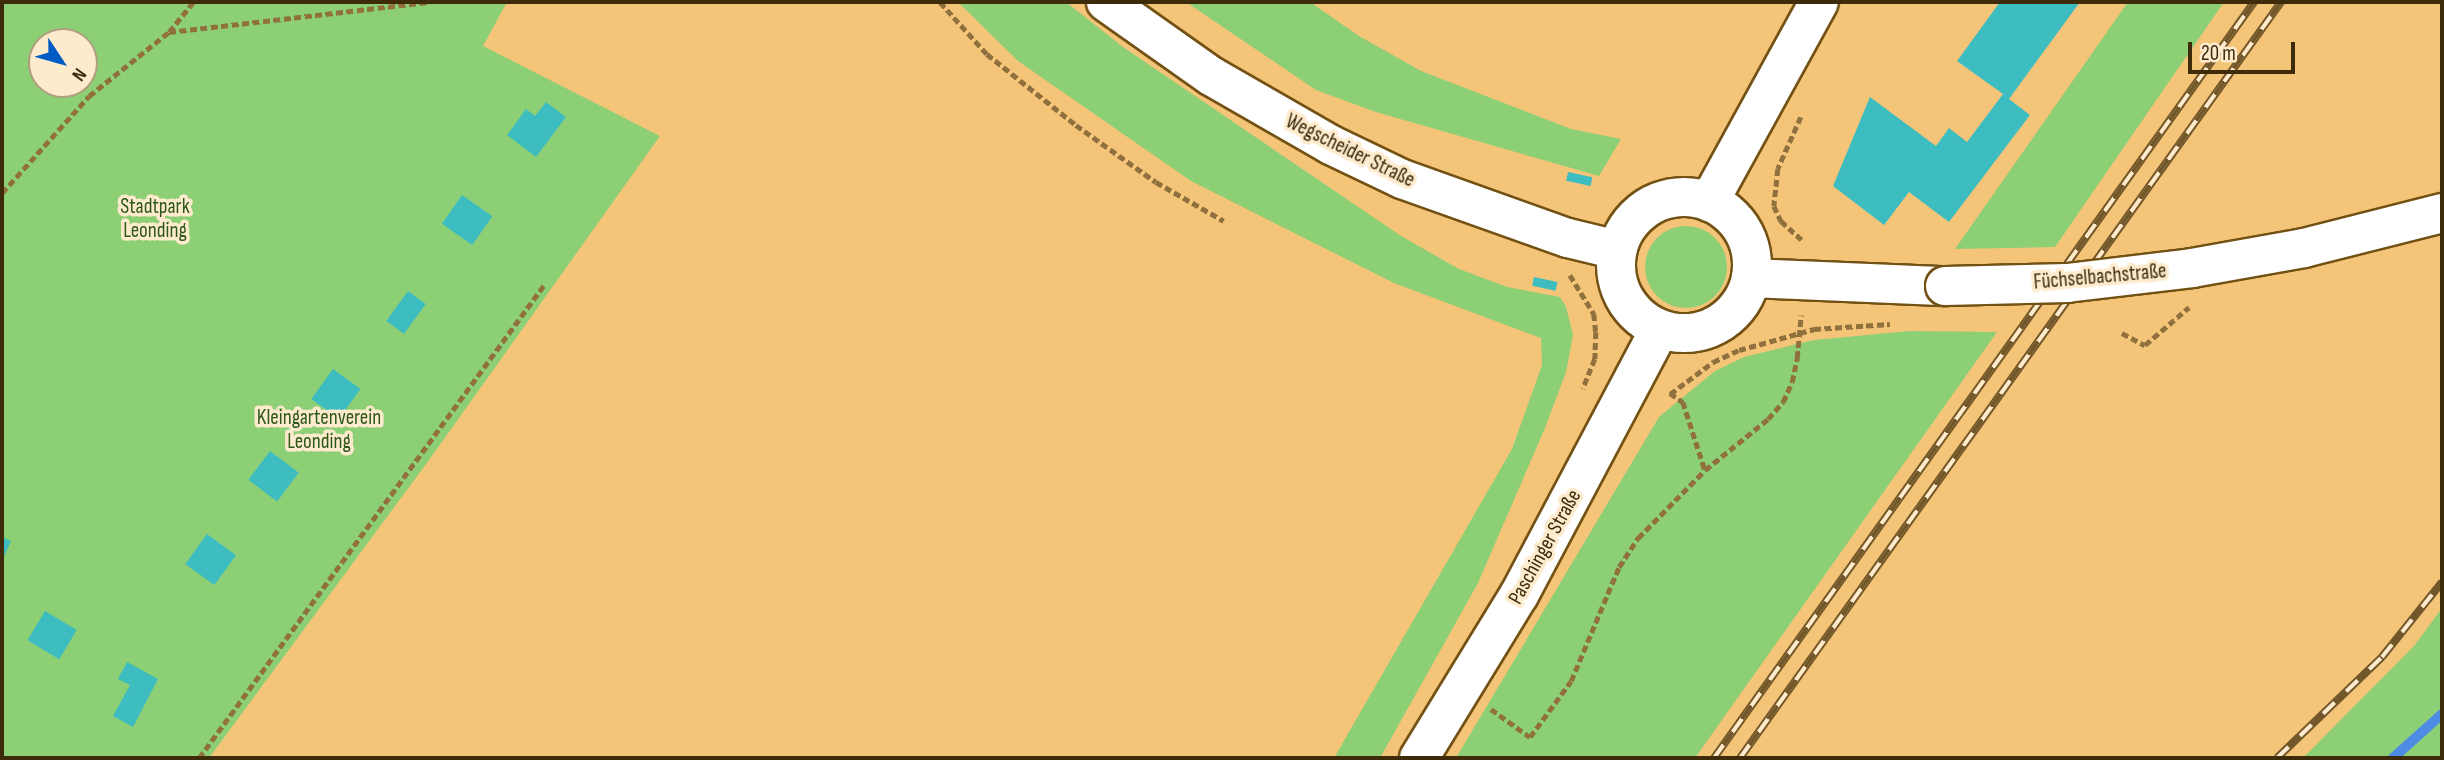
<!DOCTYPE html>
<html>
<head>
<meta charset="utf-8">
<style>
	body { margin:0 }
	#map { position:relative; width:2444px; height:760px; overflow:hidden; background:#f4c479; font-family:"Sofia Sans Condensed",sans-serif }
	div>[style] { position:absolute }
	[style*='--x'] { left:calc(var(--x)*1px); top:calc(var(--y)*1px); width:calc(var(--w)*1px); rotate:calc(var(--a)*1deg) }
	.green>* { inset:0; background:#8ccf75 }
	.round { border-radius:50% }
	.stream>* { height:10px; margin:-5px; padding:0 5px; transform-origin:5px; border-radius:5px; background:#4e8be3 }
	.building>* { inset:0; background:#3ebdc1; transform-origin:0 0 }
	.path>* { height:4.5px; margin-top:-2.25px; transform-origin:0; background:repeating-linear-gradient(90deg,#90713d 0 7px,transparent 0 10.5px) }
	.roads { filter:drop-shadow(2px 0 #725113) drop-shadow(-2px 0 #725113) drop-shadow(0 2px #725113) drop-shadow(0 -2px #725113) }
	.tertiary>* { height:38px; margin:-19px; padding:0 19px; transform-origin:19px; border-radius:19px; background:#fff }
	.tertiary>.ring { margin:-19px; padding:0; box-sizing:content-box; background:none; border:38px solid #fff; border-radius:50% }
	.rail>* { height:8px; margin-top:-4px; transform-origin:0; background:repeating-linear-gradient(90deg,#feebce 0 16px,#72572a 0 32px); box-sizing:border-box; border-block:2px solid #72572a }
	.bridges { filter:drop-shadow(2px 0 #725113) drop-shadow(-2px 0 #725113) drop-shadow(0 2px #725113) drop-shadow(0 -2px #725113) }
	.tertiary-bridge>* { height:38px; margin:-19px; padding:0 19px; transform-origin:19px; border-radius:19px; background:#fff }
	span { translate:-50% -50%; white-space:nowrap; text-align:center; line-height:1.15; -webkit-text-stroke:7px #feebce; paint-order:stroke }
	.street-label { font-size:21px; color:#3d2b0a }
	.park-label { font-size:21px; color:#2b5817 }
	.frame { position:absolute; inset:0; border:4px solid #3d2b0a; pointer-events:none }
	.north { position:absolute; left:28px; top:28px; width:70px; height:70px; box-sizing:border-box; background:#feebce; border:2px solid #b19e80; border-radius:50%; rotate:126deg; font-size:19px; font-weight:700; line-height:28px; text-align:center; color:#3d2b0a }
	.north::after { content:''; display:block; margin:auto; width:24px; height:32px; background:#015bc4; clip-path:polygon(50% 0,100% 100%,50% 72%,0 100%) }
	.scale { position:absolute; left:2188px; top:42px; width:107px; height:32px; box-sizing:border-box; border:4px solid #3d2b0a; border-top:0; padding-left:9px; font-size:21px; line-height:24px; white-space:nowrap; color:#3d2b0a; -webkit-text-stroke:5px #feebce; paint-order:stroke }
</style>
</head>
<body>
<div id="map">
	<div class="green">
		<div style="clip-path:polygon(evenodd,2px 2px,507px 2px,483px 46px,660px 136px,429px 460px,209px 758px,2px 758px,2px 2px,42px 42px,84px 42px,84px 84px,42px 84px,42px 42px)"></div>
		<div style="clip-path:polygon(958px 2px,1066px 2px,1123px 47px,1401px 236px,1459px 269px,1507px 287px,1560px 297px,1566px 307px,1573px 335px,1566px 372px,1545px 428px,1478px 583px,1380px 758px,1334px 758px,1512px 449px,1542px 365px,1541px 338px,1394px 283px,1191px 181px,1018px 61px)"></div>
		<div style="clip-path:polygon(1186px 2px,1310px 2px,1359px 36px,1421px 71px,1571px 129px,1621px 139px,1599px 176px,1376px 112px,1316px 90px)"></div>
		<div style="clip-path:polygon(2128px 2px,2224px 2px,2055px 247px,1955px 249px)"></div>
		<div class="round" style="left:1645px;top:226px;width:82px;height:82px"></div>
		<div style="clip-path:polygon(1909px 331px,1997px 332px,1695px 758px,1456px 758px,1659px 417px,1715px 371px,1744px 357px,1814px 340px)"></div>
		<div style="clip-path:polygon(2442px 608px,2442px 755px,2439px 758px,2303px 758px,2414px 646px)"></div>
	</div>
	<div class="stream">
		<div style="--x:2393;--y:758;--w:66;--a:-41.9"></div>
	</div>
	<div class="building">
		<div style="clip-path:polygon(2000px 2px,2080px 2px,2009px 99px,2030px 115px,1949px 222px,1909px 192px,1884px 225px,1833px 186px,1870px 97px,1936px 146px,1949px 128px,1967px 142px,2003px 94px,1957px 61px)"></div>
		<div style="clip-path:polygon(546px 102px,566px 117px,536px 157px,507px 135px,526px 109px,535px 116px)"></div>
		<div style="left:1568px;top:172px;width:25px;height:9px;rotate:12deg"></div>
		<div style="left:462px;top:195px;width:37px;height:35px;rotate:35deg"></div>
		<div style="left:1534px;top:277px;width:24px;height:9px;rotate:12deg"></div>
		<div style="left:408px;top:291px;width:22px;height:37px;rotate:36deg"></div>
		<div style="left:333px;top:369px;width:34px;height:37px;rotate:36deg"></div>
		<div style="left:270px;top:451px;width:36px;height:36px;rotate:37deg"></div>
		<div style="left:207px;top:534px;width:36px;height:37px;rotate:36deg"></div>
		<div style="clip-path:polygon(2px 537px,11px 541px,2px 561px)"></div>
		<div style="left:45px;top:611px;width:37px;height:34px;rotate:31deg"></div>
		<div style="clip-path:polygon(127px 662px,158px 679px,133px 727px,113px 716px,130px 685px,118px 679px)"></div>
	</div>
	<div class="path">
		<div style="--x:940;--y:2;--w:70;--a:47.9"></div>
		<div style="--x:987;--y:54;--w:114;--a:38.6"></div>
		<div style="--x:1076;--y:125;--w:98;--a:35.5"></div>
		<div style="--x:1156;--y:182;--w:78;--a:29.8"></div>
		<div style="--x:169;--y:32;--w:263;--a:-6.6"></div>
		<div style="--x:1801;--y:117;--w:57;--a:113.9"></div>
		<div style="--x:1778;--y:169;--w:37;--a:96"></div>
		<div style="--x:1774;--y:206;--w:17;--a:65"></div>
		<div style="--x:1781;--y:221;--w:31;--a:42"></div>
		<div style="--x:2;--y:193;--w:130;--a:-48.1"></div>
		<div style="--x:89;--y:96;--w:102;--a:-38.7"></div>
		<div style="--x:169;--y:32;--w:38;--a:-51"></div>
		<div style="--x:1570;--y:275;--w:46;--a:58.4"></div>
		<div style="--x:1594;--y:314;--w:18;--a:84"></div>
		<div style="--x:1596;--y:332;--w:27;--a:92"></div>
		<div style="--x:1595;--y:359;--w:32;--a:112"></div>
		<div style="--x:2122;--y:333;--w:26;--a:28"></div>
		<div style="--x:2145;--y:345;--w:58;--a:-40.8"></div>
		<div style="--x:1670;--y:393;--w:16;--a:35"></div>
		<div style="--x:1683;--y:402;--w:71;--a:72.1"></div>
		<div style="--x:1670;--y:394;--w:54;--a:-36.7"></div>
		<div style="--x:1713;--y:362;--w:29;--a:-25"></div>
		<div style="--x:1739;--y:350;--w:78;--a:-15.6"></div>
		<div style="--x:1814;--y:329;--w:76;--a:-3.8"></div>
		<div style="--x:1491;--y:709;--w:48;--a:35.7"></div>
		<div style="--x:1530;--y:737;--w:69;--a:-53.8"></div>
		<div style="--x:1571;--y:681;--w:124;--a:-67.2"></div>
		<div style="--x:1619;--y:567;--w:35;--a:-57"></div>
		<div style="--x:1638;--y:538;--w:95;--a:-45.4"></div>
		<div style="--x:1705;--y:470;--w:81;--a:-39"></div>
		<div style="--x:1768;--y:419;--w:23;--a:-49"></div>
		<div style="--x:1783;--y:402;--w:22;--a:-66"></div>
		<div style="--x:1792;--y:382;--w:25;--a:-78"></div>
		<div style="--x:1797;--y:358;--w:43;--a:-84.7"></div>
		<div style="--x:199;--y:758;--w:585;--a:-53.89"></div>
	</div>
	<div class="roads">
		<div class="tertiary">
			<div style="--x:1106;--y:2;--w:128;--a:35.2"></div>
			<div style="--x:1211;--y:76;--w:138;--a:29.9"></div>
			<div style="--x:1331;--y:145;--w:79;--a:25.6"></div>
			<div style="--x:1402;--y:179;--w:176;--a:19.6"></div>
			<div style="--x:1568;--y:238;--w:51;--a:13.5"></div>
			<div class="ring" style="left:1616px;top:197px;width:98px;height:98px"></div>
			<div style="--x:1709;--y:202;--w:228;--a:-61.2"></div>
			<div style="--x:1751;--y:278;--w:194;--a:2.4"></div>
			<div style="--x:1419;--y:758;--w:191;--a:-58.5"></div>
			<div style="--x:1519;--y:595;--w:301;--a:-62.1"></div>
		</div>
	</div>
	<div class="rail">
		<div style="--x:1714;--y:758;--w:929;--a:-54.46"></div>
		<div style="--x:1740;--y:758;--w:930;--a:-54.41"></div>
		<div style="--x:2277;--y:758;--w:146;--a:-43.9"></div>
		<div style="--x:2382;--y:657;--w:96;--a:-51.3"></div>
	</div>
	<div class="bridges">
		<div class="tertiary-bridge">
			<div style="--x:1945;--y:286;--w:122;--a:-1.4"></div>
			<div style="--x:2067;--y:283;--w:126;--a:-6.8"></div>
			<div style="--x:2192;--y:268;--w:114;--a:-10.1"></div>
			<div style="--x:2304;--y:248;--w:142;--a:-14.2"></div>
		</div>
	</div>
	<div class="street-label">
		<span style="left:1350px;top:151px;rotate:26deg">Wegscheider Straße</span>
		<span style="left:2100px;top:277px;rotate:-5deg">Füchselbachstraße</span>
		<span style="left:1545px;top:547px;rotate:-61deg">Paschinger Straße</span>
	</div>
	<div class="park-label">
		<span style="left:155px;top:219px">Stadtpark<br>Leonding</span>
		<span style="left:319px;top:430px">Kleingartenverein<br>Leonding</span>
	</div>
	<div class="frame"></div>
	<div class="north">N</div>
	<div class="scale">20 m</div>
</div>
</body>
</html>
